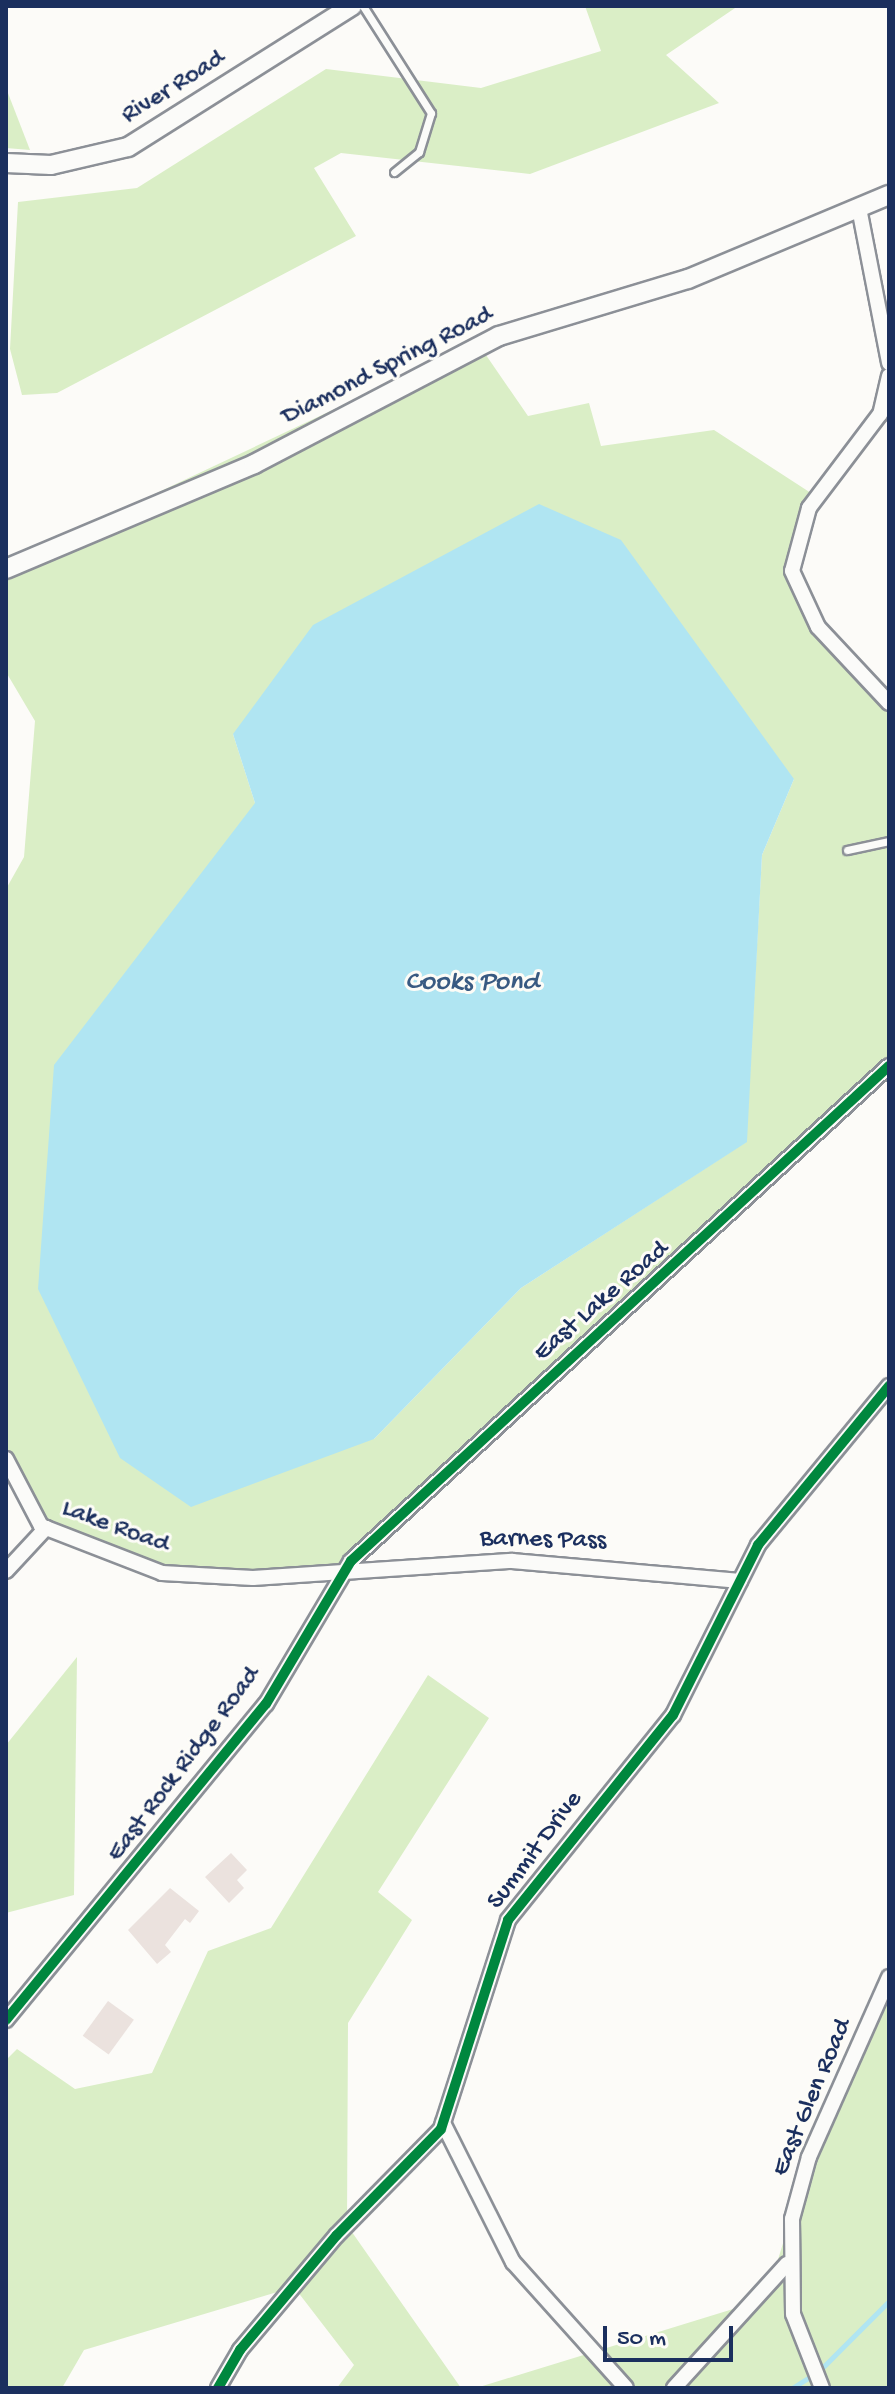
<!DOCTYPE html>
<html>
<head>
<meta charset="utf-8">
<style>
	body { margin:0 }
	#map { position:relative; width:895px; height:2394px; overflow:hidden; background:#fcfbf8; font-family:"Gochi Hand",sans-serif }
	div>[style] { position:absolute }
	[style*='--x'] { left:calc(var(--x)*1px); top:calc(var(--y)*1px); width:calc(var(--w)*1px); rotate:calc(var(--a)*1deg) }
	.green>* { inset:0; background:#daeec6 }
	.water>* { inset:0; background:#b0e5f2 }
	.stream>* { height:5px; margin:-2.5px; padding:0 2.5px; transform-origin:2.5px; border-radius:2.5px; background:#b0e5f2 }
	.building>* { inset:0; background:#ebe2de; transform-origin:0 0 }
	.roads { filter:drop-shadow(2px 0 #8c9097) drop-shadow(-2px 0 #8c9097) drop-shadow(0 2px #8c9097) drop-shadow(0 -2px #8c9097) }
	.service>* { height:7px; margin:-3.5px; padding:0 3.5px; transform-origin:3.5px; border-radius:3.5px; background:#fbfbf9 }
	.minor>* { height:14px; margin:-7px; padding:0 7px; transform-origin:7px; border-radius:7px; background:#fbfbf9 }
	.tertiary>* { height:18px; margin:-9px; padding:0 9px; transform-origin:9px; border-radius:9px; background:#fbfbf9 }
	.cycleway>* { height:10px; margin:-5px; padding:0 5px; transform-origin:5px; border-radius:5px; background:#00873e }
	span { translate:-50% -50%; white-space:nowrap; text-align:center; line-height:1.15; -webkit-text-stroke:6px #fdfcf7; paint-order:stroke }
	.street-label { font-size:26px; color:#1b2f5e }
	.water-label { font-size:28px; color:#385a82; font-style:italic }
	.frame { position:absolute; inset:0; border:8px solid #1b2f5e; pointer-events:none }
	.scale { position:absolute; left:603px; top:2326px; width:130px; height:36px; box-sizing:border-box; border:4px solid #1b2f5e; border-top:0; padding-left:10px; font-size:24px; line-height:28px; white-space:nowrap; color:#1b2f5e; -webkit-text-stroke:6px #fdfcf7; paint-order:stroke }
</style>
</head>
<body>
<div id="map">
	<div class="green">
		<div style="clip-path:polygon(585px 6px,738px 6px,666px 55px,719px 103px,530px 174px,341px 153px,314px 168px,356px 236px,57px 393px,22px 395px,10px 349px,18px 202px,137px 188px,326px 69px,481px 88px,601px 51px)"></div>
		<div style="clip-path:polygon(6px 88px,30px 150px,6px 148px)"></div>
		<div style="clip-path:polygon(evenodd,477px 342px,528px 416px,589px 403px,601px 446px,714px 430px,814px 495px,792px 545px,813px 626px,889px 694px,889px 1062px,332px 1571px,171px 1578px,36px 1521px,6px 1448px,6px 889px,24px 857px,35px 721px,6px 672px,6px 564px,477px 342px,233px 734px,794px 779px,762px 855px,746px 1142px,521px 1288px,374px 1439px,255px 803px,233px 734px)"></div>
		<div style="clip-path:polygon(77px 1657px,74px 1895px,6px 1913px,6px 1745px)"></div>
		<div style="clip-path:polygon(428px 1675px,489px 1718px,378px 1892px,412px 1920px,348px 2023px,347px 2225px,461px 2388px,337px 2388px,354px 2365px,294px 2287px,84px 2350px,62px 2388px,6px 2388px,6px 2060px,17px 2049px,75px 2089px,152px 2073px,208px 1951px,271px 1928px)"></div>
		<div style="clip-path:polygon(889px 1966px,889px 2388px,476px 2388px,766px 2299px,823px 2112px)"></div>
	</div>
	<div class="water">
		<div style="clip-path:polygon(539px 504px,621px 540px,794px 779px,762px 855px,747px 1142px,521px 1288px,374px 1439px,191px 1507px,120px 1458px,38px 1289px,54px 1065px,255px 803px,233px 734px,313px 625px)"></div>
	</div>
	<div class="stream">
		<div style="--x:792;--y:2388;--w:31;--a:-32"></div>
		<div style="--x:818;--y:2372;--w:100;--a:-45"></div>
	</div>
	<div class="building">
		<div style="clip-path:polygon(231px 1853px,247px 1870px,237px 1880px,244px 1888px,229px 1903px,205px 1877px)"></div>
		<div style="clip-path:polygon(170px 1888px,199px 1911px,190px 1923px,185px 1919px,165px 1945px,171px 1952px,157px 1964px,128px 1930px)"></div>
		<div style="left:108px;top:2001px;width:32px;height:43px;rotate:36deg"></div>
	</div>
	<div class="roads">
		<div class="service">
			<div style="--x:363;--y:6;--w:127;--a:57.6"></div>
			<div style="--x:431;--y:113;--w:41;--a:107.1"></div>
			<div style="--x:419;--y:152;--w:32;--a:141"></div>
			<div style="--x:847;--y:850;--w:43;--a:-12.1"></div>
		</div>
		<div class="minor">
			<div style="--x:859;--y:208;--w:158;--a:79"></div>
			<div style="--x:889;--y:376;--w:39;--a:103"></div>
			<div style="--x:880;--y:414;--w:118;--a:127.1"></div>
			<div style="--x:809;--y:508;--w:65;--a:105.1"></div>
			<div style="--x:792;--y:571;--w:62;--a:65.1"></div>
			<div style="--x:818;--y:627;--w:104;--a:46.9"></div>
			<div style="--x:6;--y:1459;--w:76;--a:62.4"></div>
			<div style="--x:41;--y:1526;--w:130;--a:21.2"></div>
			<div style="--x:162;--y:1573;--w:91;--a:3.1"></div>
			<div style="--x:253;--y:1578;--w:260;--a:-3.8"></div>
			<div style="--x:512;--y:1561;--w:229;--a:5"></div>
			<div style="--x:6;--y:1571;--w:59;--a:-47.1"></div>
			<div style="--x:6;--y:2020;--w:409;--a:-50.6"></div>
			<div style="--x:266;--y:1704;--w:166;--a:-59.3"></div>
			<div style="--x:351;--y:1561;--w:731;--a:-42.62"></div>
			<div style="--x:443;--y:2123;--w:156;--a:63.3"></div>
			<div style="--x:513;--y:2262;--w:169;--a:48.1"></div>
			<div style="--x:218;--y:2388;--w:44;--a:-59.9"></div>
			<div style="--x:240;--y:2350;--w:150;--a:-49.9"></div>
			<div style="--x:337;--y:2235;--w:148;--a:-45.5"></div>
			<div style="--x:441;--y:2129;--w:219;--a:-72.2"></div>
			<div style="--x:508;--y:1920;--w:263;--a:-51.2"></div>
			<div style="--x:673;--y:1715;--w:190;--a:-63.4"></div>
			<div style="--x:758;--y:1545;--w:206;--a:-50.5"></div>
			<div style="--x:674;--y:2388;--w:168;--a:-47.7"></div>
			<div style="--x:822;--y:2388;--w:79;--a:-111.4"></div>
			<div style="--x:793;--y:2314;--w:95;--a:-90.6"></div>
			<div style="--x:792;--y:2219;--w:64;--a:-74.7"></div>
			<div style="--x:809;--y:2157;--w:197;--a:-66"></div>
		</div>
		<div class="tertiary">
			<div style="--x:6;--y:163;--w:45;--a:2.5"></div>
			<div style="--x:51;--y:165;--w:79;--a:-13.2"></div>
			<div style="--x:128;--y:147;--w:265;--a:-32.2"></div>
			<div style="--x:6;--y:569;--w:269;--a:-22.9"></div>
			<div style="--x:254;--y:464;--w:276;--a:-27.6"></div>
			<div style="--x:499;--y:336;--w:197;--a:-16.8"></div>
			<div style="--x:688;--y:279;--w:218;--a:-22.7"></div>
		</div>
	</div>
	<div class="cycleway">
		<div style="--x:6;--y:2020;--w:409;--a:-50.6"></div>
		<div style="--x:266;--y:1704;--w:166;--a:-59.3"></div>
		<div style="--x:351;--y:1561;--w:731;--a:-42.62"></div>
		<div style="--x:218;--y:2388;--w:44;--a:-59.9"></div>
		<div style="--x:240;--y:2350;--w:150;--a:-49.9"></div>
		<div style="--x:337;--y:2235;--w:148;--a:-45.5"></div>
		<div style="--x:441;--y:2129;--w:219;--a:-72.2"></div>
		<div style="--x:508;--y:1920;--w:263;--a:-51.2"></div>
		<div style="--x:673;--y:1715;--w:190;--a:-63.4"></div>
		<div style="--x:758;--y:1545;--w:206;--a:-50.5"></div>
	</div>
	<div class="street-label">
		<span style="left:174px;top:88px;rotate:-32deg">River Road</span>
		<span style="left:388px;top:367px;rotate:-27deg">Diamond Spring Road</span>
		<span style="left:602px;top:1302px;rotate:-41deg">East Lake Road</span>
		<span style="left:115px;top:1528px;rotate:20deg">Lake Road</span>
		<span style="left:543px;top:1541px;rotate:1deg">Barnes Pass</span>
		<span style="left:185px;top:1765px;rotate:-53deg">East Rock Ridge Road</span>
		<span style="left:536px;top:1851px;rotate:-53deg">Summit Drive</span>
		<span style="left:813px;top:2098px;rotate:-67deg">East Glen Road</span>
	</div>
	<div class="water-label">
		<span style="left:472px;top:983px">Cooks Pond</span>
	</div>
	<div class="frame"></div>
	<div class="scale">50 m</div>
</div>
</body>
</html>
